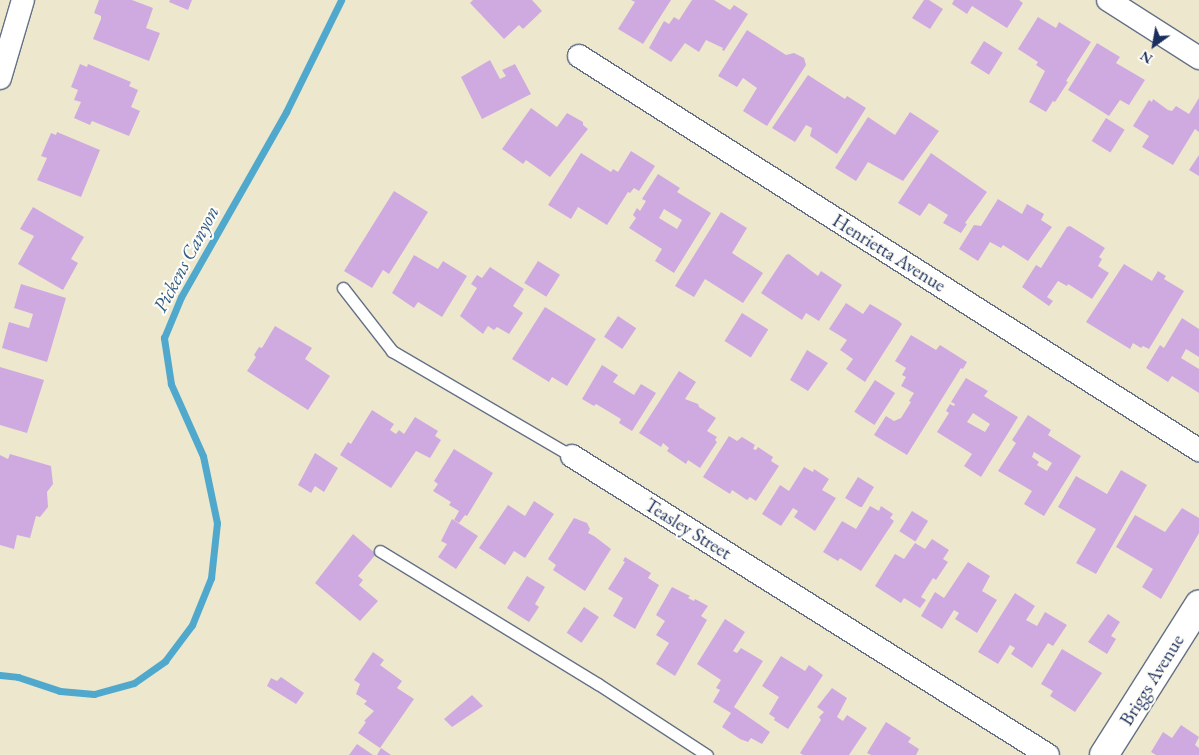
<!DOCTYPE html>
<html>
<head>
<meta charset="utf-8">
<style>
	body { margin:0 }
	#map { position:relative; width:1199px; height:755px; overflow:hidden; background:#ede8cd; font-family:"EB Garamond",serif }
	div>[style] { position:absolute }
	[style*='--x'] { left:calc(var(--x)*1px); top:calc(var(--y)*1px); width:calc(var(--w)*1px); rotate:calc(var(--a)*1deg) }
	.stream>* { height:7px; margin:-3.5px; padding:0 3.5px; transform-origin:3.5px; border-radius:3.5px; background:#50a9cd }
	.building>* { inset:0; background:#cfaae0; transform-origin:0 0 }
	.roads { filter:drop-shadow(1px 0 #647085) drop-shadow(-1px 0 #647085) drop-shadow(0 1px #647085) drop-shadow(0 -1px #647085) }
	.service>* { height:11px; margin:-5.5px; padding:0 5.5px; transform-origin:5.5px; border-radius:5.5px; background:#fff }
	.minor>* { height:22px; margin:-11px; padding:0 11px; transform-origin:11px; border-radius:11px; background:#fff }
	.tertiary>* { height:28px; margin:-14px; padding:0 14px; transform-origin:14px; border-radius:14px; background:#fff }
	span { translate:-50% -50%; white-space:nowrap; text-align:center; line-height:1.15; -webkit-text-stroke:4.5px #fdfcf7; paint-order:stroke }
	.street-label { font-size:19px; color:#1b2f5e }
	.water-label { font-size:20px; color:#2e5a85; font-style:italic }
	.north { position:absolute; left:1129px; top:20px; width:50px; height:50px; -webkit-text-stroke:4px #fdfcf7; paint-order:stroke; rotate:212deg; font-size:14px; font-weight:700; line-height:20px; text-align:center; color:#1b2f5e }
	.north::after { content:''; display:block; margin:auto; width:18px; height:22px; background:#1b2f5e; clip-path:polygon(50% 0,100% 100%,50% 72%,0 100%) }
</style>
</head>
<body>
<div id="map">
	<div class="stream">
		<div style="--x:0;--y:675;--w:18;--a:6"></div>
		<div style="--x:18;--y:677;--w:44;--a:18.4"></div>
		<div style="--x:60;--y:691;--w:34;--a:5"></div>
		<div style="--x:94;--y:694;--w:41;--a:-15.4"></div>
		<div style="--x:134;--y:683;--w:38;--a:-35"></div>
		<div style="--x:165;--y:661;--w:45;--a:-53.1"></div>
		<div style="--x:192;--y:625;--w:51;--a:-68"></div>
		<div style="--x:211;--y:578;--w:55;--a:-83.8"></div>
		<div style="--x:217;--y:523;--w:68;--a:-101.8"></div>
		<div style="--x:203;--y:456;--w:79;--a:-114"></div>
		<div style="--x:171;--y:384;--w:47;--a:-98.7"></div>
		<div style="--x:164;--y:338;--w:44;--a:-67.5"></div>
		<div style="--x:181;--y:297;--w:213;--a:-60.4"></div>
		<div style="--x:286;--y:112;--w:125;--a:-63.8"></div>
	</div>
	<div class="building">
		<div style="clip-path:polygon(99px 0,132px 0,153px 8px,146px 28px,160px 33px,149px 61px,93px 39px,101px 19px,101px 16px,94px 13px)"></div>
		<div style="clip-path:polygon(170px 0,192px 0,188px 10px,169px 2px)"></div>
		<div style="clip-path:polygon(473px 0,532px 0,542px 11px,523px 29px,519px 25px,504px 39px,470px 3px)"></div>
		<div style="clip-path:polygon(631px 0,671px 0,643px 44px,618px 29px,635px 2px)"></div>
		<div style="clip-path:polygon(692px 0,714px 0,730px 10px,734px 5px,748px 14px,724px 51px,722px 50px,723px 48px,706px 40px,699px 52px,685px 43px,671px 62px,649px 48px,664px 21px,669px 24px,674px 17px,679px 20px)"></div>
		<div style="clip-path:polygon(924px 0,929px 0,943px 9px,930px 29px,912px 18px)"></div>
		<div style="clip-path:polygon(954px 0,1019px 0,1023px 3px,1007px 28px,972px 6px,967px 14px,952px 4px)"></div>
		<div style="clip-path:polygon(1038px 17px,1056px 28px,1059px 22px,1091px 42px,1066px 81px,1068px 82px,1055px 102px,1053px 101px,1046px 112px,1029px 102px,1045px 71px,1036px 65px,1038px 62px,1018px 49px)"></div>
		<div style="clip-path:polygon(747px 30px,786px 55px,794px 53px,804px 58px,806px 65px,767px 126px,743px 111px,757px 88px,743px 78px,737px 87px,718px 76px)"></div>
		<div style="left:984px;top:41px;width:22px;height:26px;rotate:32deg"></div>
		<div style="clip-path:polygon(1097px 43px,1120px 57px,1116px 63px,1145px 80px,1129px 105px,1120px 100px,1109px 116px,1068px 90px)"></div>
		<div style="clip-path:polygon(490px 60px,500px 79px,506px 76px,502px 70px,515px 64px,531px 94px,482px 119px,461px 77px)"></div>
		<div style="clip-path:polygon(80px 64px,87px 67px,88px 64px,131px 82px,129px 86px,138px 90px,131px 107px,140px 111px,129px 136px,92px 121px,90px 125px,74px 118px,81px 102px,74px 100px,78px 90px,71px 87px)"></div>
		<div style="clip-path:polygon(808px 75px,845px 99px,847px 96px,866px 108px,837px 154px,810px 136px,812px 128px,806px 125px,795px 142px,772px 128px)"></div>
		<div style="clip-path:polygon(1199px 98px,1199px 132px,1195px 129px,1173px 165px,1142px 147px,1149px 136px,1133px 126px,1149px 100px,1152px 102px,1153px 99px,1168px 110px,1172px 111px,1176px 106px,1189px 114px)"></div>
		<div style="clip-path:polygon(531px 108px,557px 127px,567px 113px,583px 122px,583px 125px,588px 129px,550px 177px,526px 160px,523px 164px,502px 149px)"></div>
		<div style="clip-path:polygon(910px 112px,939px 131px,903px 181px,868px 162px,856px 181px,835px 168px,868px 117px,895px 135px)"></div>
		<div style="left:1106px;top:118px;width:22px;height:27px;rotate:32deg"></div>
		<div style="clip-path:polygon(57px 132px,100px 150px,81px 197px,37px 180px,47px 158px,41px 156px,51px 133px,56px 135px)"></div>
		<div style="clip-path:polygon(631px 151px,655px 166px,639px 191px,634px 188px,630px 193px,628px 192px,607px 225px,578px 207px,571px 219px,548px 205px,581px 153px,611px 172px,613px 169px,618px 172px)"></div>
		<div style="clip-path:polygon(931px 153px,987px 192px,965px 223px,967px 224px,961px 233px,943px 223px,948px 215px,929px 203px,920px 216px,898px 203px)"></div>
		<div style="clip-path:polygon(1199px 155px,1199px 176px,1189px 170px)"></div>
		<div style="clip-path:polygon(evenodd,658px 174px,680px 188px,677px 192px,711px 213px,674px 273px,655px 261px,662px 249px,629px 228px,636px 218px,633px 215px,637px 208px,640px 211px,646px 201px,642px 199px,658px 174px,664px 209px,682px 220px,677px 229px,659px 218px,664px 209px)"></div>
		<div style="clip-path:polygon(394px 191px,428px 212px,389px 274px,383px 270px,372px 288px,344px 271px)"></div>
		<div style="clip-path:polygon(998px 199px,1022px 214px,1027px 204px,1044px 214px,1041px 220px,1052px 227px,1028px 261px,1003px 245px,1001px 248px,990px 242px,978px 261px,959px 249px,974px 225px,981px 226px)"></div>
		<div style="clip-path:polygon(33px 207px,84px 237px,71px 259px,78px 263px,63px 290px,18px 264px,34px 236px,20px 229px)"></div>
		<div style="clip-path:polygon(721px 212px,747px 228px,732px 253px,763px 273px,743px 303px,705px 279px,694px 297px,675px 286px)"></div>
		<div style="clip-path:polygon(1070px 226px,1105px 248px,1099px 257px,1102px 259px,1098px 266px,1109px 273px,1092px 299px,1068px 284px,1067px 286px,1058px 281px,1047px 297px,1053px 301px,1049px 306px,1022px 287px,1036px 265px,1041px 268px,1067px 227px)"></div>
		<div style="clip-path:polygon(789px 254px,818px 276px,821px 271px,842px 285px,819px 321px,806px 313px,802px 320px,761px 293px,786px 255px)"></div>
		<div style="clip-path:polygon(414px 255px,438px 269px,443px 261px,467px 276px,442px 317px,418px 302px,414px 308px,392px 293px)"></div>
		<div style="left:538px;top:261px;width:26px;height:26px;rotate:32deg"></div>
		<div style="clip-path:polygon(1124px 264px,1152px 281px,1158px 271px,1166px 276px,1164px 279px,1184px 291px,1149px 349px,1143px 346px,1141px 348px,1133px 343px,1130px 349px,1086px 322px)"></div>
		<div style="clip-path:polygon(490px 267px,524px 289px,513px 306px,523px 313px,509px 334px,497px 327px,494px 330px,488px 326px,483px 334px,460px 316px,477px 288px,471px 284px,477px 275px,482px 278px)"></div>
		<div style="clip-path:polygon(21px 284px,66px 298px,47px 362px,2px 348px,9px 322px,29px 328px,33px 314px,14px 308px)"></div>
		<div style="clip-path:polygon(846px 303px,863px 314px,870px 304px,899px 321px,902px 324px,865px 382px,846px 369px,853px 359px,840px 350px,847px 340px,829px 329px)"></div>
		<div style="clip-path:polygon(545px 307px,596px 339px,567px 386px,552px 377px,549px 382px,512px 359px)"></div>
		<div style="left:742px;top:313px;width:31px;height:33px;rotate:32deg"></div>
		<div style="left:618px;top:316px;width:22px;height:25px;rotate:34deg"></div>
		<div style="clip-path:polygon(1182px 318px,1199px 329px,1199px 357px,1186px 349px,1181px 358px,1199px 369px,1199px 393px,1172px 376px,1168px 382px,1146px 368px,1160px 345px,1164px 348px)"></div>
		<div style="clip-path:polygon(275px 326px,312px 348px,305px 359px,330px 376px,308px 410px,247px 371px,256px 357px,254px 355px,259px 347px,262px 348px)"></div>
		<div style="clip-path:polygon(911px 335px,936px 350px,940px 345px,967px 362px,963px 369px,961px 368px,907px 455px,874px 435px,886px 416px,894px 421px,901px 418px,911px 402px,909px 401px,914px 393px,901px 386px,906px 377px,902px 375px,906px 368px,895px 361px)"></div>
		<div style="clip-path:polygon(807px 350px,828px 363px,808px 391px,790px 380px)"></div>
		<div style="clip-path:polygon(602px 365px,618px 375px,613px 382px,634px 395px,641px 384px,656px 393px,632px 431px,619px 423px,621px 419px,596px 404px,594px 406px,582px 399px)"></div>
		<div style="clip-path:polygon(0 367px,44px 380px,27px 433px,0 425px)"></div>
		<div style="clip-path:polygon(679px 371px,696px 382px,685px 399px,698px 404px,699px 407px,716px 418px,707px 431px,717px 437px,715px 440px,717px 442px,700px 468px,688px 460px,686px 464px,667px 451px,669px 448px,663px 443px,661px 447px,639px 433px)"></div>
		<div style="clip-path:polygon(evenodd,966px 378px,988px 391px,984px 396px,1018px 417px,981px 477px,964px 466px,972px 454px,937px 432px,949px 413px,946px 411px,950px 404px,954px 406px,955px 404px,951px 402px,966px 378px,973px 413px,990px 424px,985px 432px,967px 422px,973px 413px)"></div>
		<div style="left:875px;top:380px;width:24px;height:38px;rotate:33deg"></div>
		<div style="clip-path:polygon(372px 410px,394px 424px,390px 430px,396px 434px,399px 430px,404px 434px,415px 417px,438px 431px,435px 436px,441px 440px,430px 458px,416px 451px,391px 488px,340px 455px,348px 442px,351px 444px)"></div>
		<div style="clip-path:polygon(evenodd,1028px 415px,1051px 430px,1048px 435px,1081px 456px,1044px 516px,1024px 504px,1032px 491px,998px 471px,1016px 443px,1012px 440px,1028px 415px,1034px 452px,1052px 463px,1047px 471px,1037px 465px,1039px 462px,1032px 457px,1034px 452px)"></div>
		<div style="clip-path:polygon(729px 436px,737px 441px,742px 437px,755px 445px,753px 449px,756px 450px,758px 447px,773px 457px,771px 461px,779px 466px,756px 501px,750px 497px,747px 500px,732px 490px,730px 494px,703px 477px)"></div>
		<div style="clip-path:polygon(454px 449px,493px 473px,467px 516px,465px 515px,459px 523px,454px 520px,459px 511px,449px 505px,451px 502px,433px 491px,438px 484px,434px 481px)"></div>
		<div style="clip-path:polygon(315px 453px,338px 468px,324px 492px,315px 486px,311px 493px,298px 485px)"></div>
		<div style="clip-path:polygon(10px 454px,51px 466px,53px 484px,47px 492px,48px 507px,40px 517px,36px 516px,30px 538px,17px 535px,14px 549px,0 545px,0 455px,8px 459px)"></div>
		<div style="clip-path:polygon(804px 467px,813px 472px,814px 469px,829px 479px,822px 490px,836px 498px,815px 531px,794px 517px,798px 511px,793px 508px,781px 526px,762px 514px,780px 485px,789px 491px)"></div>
		<div style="clip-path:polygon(1121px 470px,1147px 485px,1096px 574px,1076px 563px,1096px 529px,1058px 507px,1076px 476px,1107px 494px)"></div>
		<div style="clip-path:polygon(858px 477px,874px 487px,862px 507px,860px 507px,845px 498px)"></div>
		<div style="clip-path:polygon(534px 501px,554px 514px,525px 558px,514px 551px,505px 565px,479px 548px,508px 505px,525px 516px)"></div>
		<div style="clip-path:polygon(870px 506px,879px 511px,881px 506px,893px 514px,890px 518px,894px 521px,861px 571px,840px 558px,838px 561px,823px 552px,842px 521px,856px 529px)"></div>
		<div style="clip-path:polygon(1182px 508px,1199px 518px,1199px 533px,1161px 599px,1142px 587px,1153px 569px,1116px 547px,1135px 515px,1165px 532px)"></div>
		<div style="left:912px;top:511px;width:19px;height:24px;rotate:32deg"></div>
		<div style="clip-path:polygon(574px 518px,587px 523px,590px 529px,588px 533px,594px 536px,611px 549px,585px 591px,553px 570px,556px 565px,548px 559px)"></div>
		<div style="clip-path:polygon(452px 519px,478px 536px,456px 569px,438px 557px,447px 544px,441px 541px)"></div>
		<div style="clip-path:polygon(353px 534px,376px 554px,358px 576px,363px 580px,359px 585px,378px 601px,360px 621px,315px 583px)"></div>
		<div style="clip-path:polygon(932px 539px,949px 550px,943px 559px,948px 562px,936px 580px,933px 578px,921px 597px,926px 600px,920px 608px,904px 598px,901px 603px,875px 586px,895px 554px,904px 559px,915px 543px,925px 549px)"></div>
		<div style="clip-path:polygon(625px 557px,651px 573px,648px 578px,659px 585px,635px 629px,613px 616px,623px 598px,608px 589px,625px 562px,623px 561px)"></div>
		<div style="clip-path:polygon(968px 562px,990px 576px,982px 591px,997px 600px,977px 633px,955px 619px,959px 613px,954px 610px,942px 629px,921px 616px,935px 592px,944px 598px)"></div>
		<div style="clip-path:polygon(527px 576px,545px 587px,535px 604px,539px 607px,529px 622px,507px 608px)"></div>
		<div style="clip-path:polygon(672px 587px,690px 596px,688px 598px,694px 601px,695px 599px,708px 606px,701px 616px,707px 620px,675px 676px,656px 664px,669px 643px,656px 635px,665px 621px,656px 615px)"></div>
		<div style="clip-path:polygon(1015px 593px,1035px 606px,1026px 620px,1037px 626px,1045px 612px,1067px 625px,1053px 646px,1048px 643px,1032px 668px,1011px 654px,1015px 648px,1010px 645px,998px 664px,978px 652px)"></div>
		<div style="left:584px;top:607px;width:18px;height:31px;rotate:34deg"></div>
		<div style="clip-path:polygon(1108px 614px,1120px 622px,1111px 636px,1116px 639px,1107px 654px,1088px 642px)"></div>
		<div style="clip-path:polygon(725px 619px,745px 632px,733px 651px,737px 653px,741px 648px,763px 661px,734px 707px,770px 732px,762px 744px,751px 738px,748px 742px,740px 739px,722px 727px,731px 713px,713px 702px,720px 690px,716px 688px,721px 680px,697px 664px)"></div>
		<div style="clip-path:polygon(1062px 649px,1102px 673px,1075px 712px,1050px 696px,1053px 691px,1041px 684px)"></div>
		<div style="clip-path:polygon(373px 652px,384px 660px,380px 665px,402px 681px,397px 688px,414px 699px,380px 748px,358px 733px,366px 722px,364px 721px,374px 711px,364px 704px,367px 701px,356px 694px,360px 684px,354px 680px)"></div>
		<div style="clip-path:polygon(781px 656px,805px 671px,809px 665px,823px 675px,788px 729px,774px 720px,775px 718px,769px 714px,779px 697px,762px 686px)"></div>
		<div style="clip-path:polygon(281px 677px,304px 693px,296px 704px,267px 686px,271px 678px,277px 681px)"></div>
		<div style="clip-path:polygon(832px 688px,847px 698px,837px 717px,843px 721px,847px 715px,867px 728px,849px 755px,803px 755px,800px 753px,821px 720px,819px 717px,824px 712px,817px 707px)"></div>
		<div style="clip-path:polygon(472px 695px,483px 706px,452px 727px,444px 719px)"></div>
		<div style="clip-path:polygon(886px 722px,911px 738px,908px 742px,919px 749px,916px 755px,871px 755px,867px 753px)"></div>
		<div style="clip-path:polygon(1181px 725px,1199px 737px,1195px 745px,1199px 748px,1199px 755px,1156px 755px,1151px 752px,1163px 732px,1172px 738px)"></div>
		<div style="clip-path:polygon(357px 744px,373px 755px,349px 755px)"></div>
		<div style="clip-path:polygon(381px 748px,391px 755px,377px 755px)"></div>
	</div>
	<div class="roads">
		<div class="service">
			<div style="--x:343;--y:288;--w:80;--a:52.1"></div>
			<div style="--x:392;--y:351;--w:208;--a:30.3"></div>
			<div style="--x:380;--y:551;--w:255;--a:31.4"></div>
			<div style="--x:598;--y:684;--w:130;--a:33.1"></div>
		</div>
		<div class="minor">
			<div style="--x:1108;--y:0;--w:108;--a:32.5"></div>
			<div style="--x:579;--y:56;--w:735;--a:32.44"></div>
			<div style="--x:0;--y:78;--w:81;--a:-73.6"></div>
			<div style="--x:572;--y:456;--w:562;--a:32.14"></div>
		</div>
		<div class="tertiary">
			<div style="--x:1104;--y:755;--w:178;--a:-57.7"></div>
		</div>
	</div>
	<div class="street-label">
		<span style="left:889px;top:253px;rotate:32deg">Henrietta Avenue</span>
		<span style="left:688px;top:529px;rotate:32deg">Teasley Street</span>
		<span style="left:1152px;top:680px;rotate:-58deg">Briggs Avenue</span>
	</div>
	<div class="water-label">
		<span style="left:186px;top:259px;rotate:-62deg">Pickens Canyon</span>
	</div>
	<div class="north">N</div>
</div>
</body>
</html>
